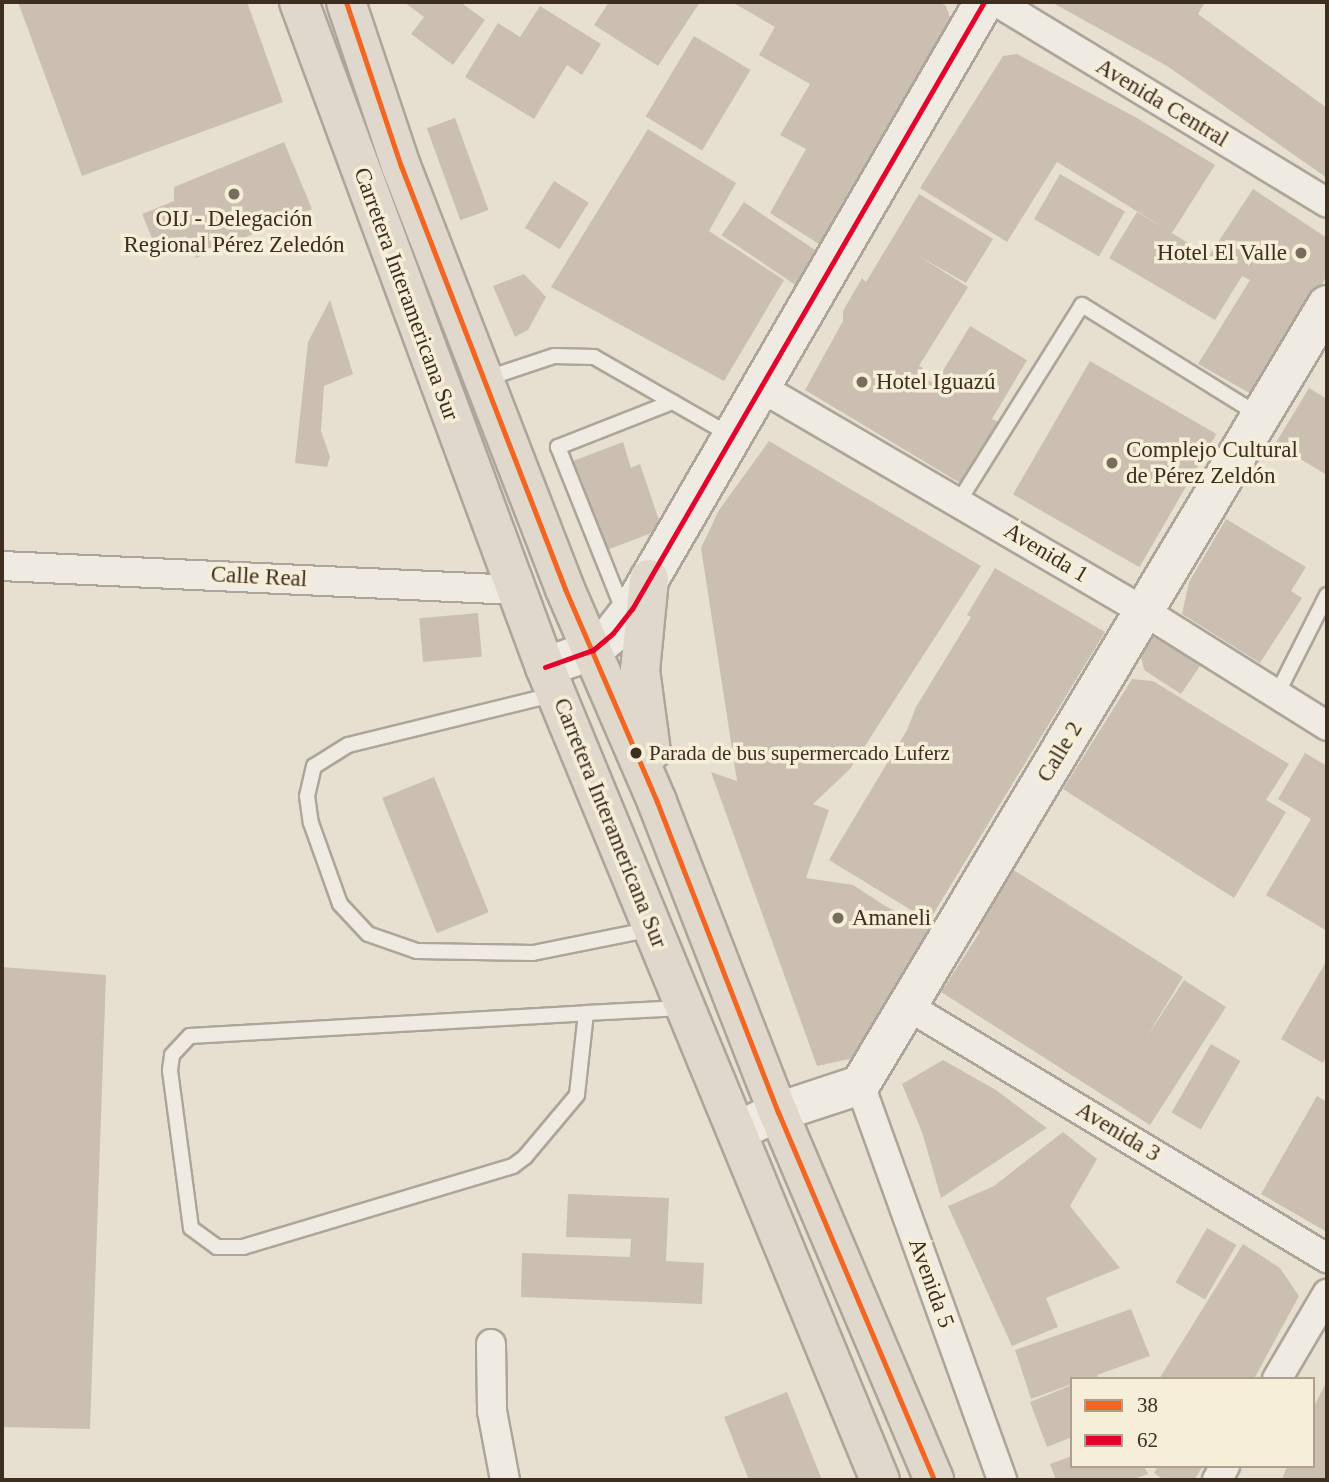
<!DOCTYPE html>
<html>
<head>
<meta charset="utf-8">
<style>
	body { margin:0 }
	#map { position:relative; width:1329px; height:1482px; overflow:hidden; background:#e7e0d1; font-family:Georgia,serif }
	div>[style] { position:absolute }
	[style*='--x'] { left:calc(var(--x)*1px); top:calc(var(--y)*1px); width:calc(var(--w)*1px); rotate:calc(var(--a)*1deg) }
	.building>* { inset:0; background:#cbbfb2; transform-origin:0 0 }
	.roads { filter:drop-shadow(2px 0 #ada599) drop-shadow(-2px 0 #ada599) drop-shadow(0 2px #ada599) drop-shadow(0 -2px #ada599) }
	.service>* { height:14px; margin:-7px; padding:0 7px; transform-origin:7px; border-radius:7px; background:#efebe3 }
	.minor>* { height:28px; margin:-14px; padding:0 14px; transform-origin:14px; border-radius:14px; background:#efebe3 }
	.secondary>* { height:38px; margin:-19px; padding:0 19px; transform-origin:19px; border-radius:19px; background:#efebe3 }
	.trunk>* { height:38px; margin:-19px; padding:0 19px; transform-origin:19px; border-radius:19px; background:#e0d9cb }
	.bus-1>* { height:5px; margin:-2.5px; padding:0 2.5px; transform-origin:2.5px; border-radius:2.5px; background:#f26522 }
	.bus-2>* { height:5px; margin:-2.5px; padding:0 2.5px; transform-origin:2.5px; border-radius:2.5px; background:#e4002b }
	.dots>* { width:19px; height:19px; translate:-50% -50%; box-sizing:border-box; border:4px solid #f7eed8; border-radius:50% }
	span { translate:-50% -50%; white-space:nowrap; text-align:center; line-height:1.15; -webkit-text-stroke:7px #f7eed8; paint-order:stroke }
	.bus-label { font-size:21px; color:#3d2e20 }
	.left { translate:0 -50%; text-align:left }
	.street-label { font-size:23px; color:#3d2e20 }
	.poi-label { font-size:23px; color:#3d2e20 }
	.right { translate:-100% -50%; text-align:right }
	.frame { position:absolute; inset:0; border:4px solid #3d2e20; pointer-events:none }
	.legend { position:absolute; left:1070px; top:1377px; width:245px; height:91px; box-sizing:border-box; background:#f7eed8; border:2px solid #ada18e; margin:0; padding:9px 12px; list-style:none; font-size:21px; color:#3d2e20 }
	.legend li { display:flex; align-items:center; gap:14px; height:35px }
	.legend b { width:35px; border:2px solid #ada18e }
</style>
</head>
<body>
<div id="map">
	<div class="building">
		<div style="clip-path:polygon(18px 2px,247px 2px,283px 102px,82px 176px)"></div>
		<div style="clip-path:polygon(404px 2px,460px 2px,485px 20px,453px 65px,411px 34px,424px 17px)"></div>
		<div style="clip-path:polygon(609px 2px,700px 2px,658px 66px,594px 25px)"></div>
		<div style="clip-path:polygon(732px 2px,939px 2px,946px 6px,954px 28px,819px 244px,770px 213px,806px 149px,780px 135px,810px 84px,759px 55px,775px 27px)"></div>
		<div style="clip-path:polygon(1051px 2px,1205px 2px,1198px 14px,1327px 108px,1327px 178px,1167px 66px)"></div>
		<div style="clip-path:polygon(540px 6px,601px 44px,582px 75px,567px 65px,534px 119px,465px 77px,498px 23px,520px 37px)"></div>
		<div style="left:694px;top:36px;width:66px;height:94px;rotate:31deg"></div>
		<div style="clip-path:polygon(1017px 54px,1137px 118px,1215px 165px,1172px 233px,1209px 256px,1253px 189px,1327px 238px,1327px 276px,1253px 395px,1198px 364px,1250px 280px,1242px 276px,1215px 320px,1109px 258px,1137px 212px,1169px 231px,1057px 162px,1007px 242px,920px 188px,1003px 56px)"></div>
		<div style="left:455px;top:118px;width:98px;height:30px;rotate:70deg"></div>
		<div style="clip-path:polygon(648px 129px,736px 183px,709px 231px,784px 280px,724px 381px,551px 287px)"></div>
		<div style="clip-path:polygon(284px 142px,312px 209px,196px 258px,186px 236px,156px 248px,142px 214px,174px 201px,174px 187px)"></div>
		<div style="left:1060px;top:174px;width:75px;height:52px;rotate:30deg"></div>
		<div style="left:554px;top:181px;width:41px;height:55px;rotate:32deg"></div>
		<div style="clip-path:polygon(919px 194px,993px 239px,966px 283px,917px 255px,968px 287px,919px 366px,923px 368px,919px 375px,935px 384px,970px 326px,1027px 360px,992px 419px,998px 422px,960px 483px,805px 390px,843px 321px,843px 311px,862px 278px,866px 282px)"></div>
		<div style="left:744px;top:202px;width:93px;height:40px;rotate:34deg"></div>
		<div style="clip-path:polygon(524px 274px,546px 297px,528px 330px,515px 337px,493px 286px)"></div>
		<div style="clip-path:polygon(330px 300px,353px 374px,324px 386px,321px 431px,330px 457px,327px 467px,295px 463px,308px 342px)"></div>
		<div style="left:1090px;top:361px;width:146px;height:154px;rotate:30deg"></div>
		<div style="clip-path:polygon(1309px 388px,1327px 399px,1327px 475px,1275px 444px)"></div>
		<div style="clip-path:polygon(769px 441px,981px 566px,850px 769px,813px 804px,829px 810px,806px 878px,853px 885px,887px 907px,937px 930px,854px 1058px,817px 1066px,711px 772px,737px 781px,701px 548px,719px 510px)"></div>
		<div style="clip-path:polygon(623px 442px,631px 468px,640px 464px,662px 529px,604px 551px,579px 489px,584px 486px,573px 461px)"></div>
		<div style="clip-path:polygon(1226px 519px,1306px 567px,1291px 591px,1302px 598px,1260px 663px,1182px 614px,1189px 582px)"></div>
		<div style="clip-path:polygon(995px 568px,1105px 632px,929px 921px,829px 860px,907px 730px,916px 707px,971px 617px,967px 615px)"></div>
		<div style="left:478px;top:613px;width:44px;height:59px;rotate:85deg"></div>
		<div style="clip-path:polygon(1155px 623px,1206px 657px,1181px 694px,1144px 670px,1139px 647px)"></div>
		<div style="clip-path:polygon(1132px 679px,1153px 681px,1289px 764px,1266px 800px,1286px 812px,1234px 898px,1063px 789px)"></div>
		<div style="clip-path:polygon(1305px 753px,1327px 766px,1327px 931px,1266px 895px,1311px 819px,1278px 799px)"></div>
		<div style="left:434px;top:777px;width:146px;height:56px;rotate:68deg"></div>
		<div style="clip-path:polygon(1012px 869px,1183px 977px,1146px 1038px,1184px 980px,1226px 1007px,1150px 1125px,941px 992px,980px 932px,974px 928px)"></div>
		<div style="clip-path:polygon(1327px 960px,1327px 1055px,1323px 1063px,1281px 1039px)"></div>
		<div style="clip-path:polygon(2px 967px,106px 975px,90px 1429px,2px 1427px)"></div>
		<div style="left:1211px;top:1044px;width:34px;height:79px;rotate:30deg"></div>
		<div style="clip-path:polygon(943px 1060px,996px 1090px,1047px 1128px,941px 1198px,922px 1132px,902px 1084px)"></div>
		<div style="clip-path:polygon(1317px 1096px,1327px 1102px,1327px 1232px,1261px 1194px)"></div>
		<div style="clip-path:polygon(1063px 1132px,1097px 1159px,1070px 1206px,1120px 1268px,1046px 1298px,1058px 1327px,1012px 1346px,948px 1206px,994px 1186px)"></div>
		<div style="clip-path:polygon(568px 1194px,669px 1198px,666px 1261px,704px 1263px,702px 1304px,521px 1297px,522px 1253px,630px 1257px,631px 1239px,566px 1237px)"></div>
		<div style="left:1207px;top:1228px;width:34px;height:63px;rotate:30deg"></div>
		<div style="clip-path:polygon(1243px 1244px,1280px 1268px,1299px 1296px,1254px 1379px,1159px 1379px)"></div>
		<div style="clip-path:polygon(1131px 1309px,1150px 1356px,1097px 1375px,1099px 1379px,1072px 1379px,1072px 1384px,1031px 1399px,1015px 1350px)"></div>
		<div style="clip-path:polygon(1327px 1381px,1327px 1480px,1282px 1480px,1287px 1466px,1313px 1466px,1313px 1408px)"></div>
		<div style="clip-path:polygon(1072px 1385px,1072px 1437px,1047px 1447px,1030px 1402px)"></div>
		<div style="clip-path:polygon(787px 1392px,822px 1480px,749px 1480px,724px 1417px)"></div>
		<div style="clip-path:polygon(1072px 1456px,1072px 1466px,1144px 1466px,1148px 1474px,1131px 1480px,1056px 1480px,1050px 1464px)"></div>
		<div style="clip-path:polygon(1158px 1466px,1203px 1466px,1194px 1480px,1164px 1480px,1154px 1473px)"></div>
	</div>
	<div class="roads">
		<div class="service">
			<div style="--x:485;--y:379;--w:73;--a:-18.4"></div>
			<div style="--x:554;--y:356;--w:40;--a:1.4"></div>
			<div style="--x:594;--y:357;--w:157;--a:29.8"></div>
			<div style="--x:959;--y:501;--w:231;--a:-57.9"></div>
			<div style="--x:1082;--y:305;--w:208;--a:31.9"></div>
			<div style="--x:624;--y:612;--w:178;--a:-111.8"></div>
			<div style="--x:558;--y:447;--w:123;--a:-21.5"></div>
			<div style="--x:556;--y:694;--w:214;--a:166.2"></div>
			<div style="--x:348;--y:745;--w:40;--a:148"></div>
			<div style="--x:314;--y:766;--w:31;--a:103"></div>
			<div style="--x:307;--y:796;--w:27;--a:82"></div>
			<div style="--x:311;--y:823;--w:86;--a:70.3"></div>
			<div style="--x:340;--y:904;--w:41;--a:47"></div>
			<div style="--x:368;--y:934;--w:52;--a:19.1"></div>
			<div style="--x:417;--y:951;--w:116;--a:1"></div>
			<div style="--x:533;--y:953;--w:121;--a:-11.4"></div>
			<div style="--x:1277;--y:694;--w:111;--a:-63.2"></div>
			<div style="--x:586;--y:1013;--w:82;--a:96.3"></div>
			<div style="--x:577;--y:1095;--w:81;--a:130"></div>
			<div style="--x:525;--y:1157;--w:15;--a:143"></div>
			<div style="--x:513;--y:1166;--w:282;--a:163.3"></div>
			<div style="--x:243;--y:1247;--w:26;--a:180"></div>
			<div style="--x:217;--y:1247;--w:32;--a:-144"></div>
			<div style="--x:191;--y:1228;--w:159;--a:-97.6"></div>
			<div style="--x:170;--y:1070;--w:15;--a:-82"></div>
			<div style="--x:172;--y:1055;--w:26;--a:-47"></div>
			<div style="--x:190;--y:1036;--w:397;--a:-3.3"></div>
			<div style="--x:586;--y:1013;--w:96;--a:-3"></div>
		</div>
		<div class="minor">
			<div style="--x:997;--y:2;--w:386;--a:31.3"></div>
			<div style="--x:760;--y:387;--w:445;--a:30.3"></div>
			<div style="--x:1144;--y:611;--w:216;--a:32.1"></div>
			<div style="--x:2;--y:566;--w:516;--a:2.67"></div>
			<div style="--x:909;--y:1007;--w:488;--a:31"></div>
			<div style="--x:860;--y:1085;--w:420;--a:70.2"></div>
			<div style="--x:491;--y:1344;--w:67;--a:89.1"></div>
			<div style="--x:492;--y:1411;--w:70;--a:79.3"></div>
			<div style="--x:1277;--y:1379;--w:99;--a:-59.5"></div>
			<div style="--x:1217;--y:1480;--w:16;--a:-60"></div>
		</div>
		<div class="secondary">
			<div style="--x:545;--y:667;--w:51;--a:-19.5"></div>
			<div style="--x:593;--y:650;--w:26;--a:-40"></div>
			<div style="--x:613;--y:633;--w:31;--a:-52"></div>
			<div style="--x:632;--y:609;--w:702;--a:-59.89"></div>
			<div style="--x:737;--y:1131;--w:45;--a:-24.9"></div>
			<div style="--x:778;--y:1112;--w:86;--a:-18.2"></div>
			<div style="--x:860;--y:1085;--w:909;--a:-59.09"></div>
		</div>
		<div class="trunk">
			<div style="--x:299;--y:2;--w:709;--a:69.7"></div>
			<div style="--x:545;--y:667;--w:879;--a:67.61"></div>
			<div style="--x:346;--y:2;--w:173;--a:71.5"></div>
			<div style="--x:401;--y:166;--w:454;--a:68.8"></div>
			<div style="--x:565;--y:589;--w:232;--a:66.6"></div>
			<div style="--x:657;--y:802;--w:333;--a:68.7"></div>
			<div style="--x:778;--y:1112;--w:400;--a:67"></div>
			<div style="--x:649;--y:579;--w:91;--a:95.6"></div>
			<div style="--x:640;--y:670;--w:82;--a:82.3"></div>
		</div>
	</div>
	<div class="bus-1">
		<div style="--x:346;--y:2;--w:173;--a:71.5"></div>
		<div style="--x:401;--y:166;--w:454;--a:68.8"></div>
		<div style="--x:565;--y:589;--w:232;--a:66.6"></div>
		<div style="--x:657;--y:802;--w:333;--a:68.7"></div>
		<div style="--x:778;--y:1112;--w:400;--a:67"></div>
	</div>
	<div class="bus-2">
		<div style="--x:545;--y:667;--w:51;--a:-19.5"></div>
		<div style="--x:593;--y:650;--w:26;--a:-40"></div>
		<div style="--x:613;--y:633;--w:31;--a:-52"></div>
		<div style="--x:632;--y:609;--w:702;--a:-59.89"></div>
	</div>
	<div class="dots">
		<div style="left:234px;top:194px;background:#786c5e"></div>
		<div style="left:1301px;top:253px;background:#786c5e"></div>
		<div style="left:862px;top:382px;background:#786c5e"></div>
		<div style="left:1112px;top:463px;background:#786c5e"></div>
		<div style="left:636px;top:753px;background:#3d2e20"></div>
		<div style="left:838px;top:918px;background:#786c5e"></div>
	</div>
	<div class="bus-label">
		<span class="left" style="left:649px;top:753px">Parada de bus supermercado Luferz</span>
	</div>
	<div class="street-label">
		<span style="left:1162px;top:103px;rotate:31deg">Avenida Central</span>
		<span style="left:406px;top:294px;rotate:70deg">Carretera Interamericana Sur</span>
		<span style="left:1046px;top:553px;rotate:31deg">Avenida 1</span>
		<span style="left:259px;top:577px;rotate:3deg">Calle Real</span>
		<span style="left:1060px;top:752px;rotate:-59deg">Calle 2</span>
		<span style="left:610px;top:823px;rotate:68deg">Carretera Interamericana Sur</span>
		<span style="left:1118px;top:1132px;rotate:31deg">Avenida 3</span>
		<span style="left:931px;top:1283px;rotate:70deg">Avenida 5</span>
	</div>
	<div class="poi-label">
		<span style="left:234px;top:232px">OIJ - Delegación<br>Regional Pérez Zeledón</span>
		<span class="right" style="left:1287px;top:253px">Hotel El Valle</span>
		<span class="left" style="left:876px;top:382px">Hotel Iguazú</span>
		<span class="left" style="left:1126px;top:463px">Complejo Cultural<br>de Pérez Zeldón</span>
		<span class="left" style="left:852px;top:918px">Amaneli</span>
	</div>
	<div class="frame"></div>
	<ul class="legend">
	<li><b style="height:9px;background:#f26522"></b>38</li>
	<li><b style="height:9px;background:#e4002b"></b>62</li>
	</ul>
</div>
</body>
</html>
